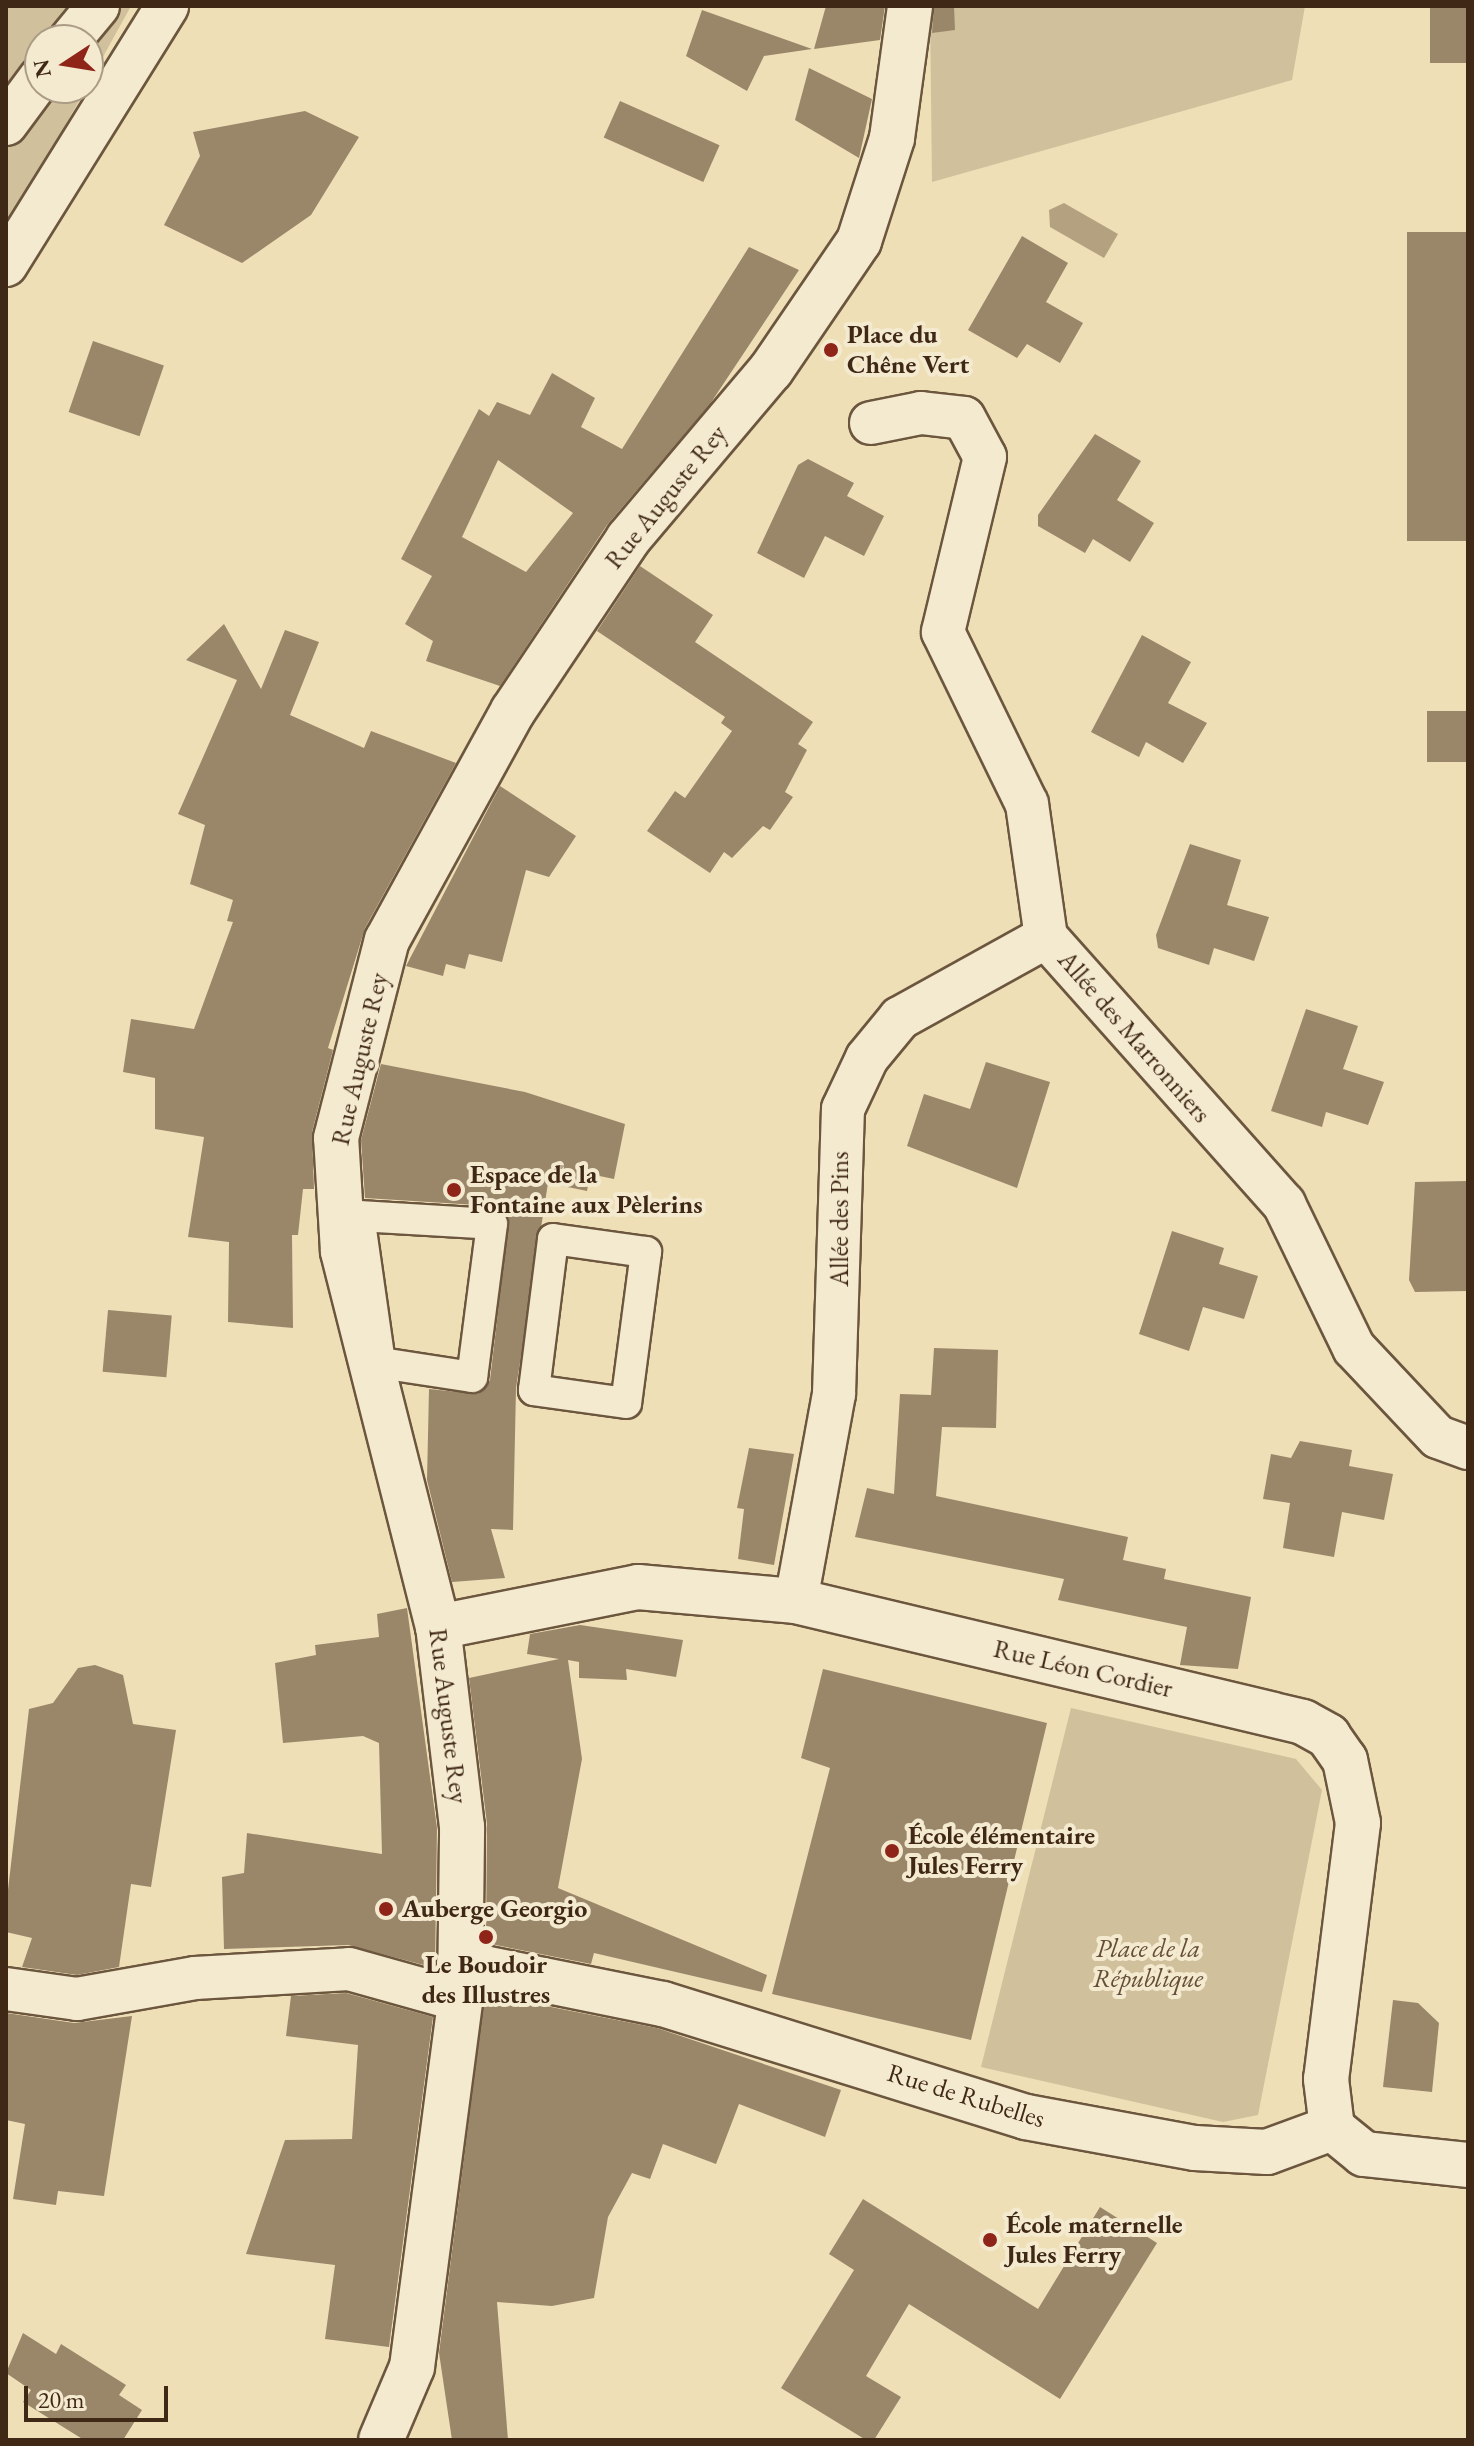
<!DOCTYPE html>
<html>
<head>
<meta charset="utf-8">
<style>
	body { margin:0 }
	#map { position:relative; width:1474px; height:2446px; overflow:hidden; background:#eedfb7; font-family:"EB Garamond",serif }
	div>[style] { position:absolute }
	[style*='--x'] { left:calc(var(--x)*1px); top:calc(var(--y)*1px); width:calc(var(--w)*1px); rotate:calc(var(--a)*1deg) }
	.green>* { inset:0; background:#d0c09c }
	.water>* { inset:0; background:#b3a180 }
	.building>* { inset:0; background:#9a876a; transform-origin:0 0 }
	.roads { filter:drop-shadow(2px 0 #6c563e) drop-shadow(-2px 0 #6c563e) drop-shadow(0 2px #6c563e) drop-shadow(0 -2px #6c563e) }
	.pedestrian>* { height:30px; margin:-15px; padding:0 15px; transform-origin:15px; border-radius:15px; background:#f4ead0 }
	.minor>* { height:42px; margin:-21px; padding:0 21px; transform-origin:21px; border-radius:21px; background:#f4ead0 }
	.tertiary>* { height:44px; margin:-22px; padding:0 22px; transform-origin:22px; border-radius:22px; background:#f4ead0 }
	.dots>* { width:22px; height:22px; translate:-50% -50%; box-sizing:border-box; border:4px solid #f4ead0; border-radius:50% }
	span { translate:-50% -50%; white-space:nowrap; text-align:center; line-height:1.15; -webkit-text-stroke:8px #f4ead0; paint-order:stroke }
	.poi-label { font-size:26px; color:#402816; font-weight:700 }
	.left { translate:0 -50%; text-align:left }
	.street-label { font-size:26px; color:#402816 }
	.park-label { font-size:26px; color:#644e38; font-style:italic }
	.frame { position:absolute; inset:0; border:8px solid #402816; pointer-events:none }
	.north { position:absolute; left:24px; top:24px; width:80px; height:80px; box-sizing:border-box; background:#f4ead0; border:2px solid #ac9c86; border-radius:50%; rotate:258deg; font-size:22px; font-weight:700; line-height:32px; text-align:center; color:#402816 }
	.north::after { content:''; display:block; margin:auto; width:28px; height:36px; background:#8f2418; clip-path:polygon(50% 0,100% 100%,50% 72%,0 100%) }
	.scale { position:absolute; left:24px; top:2386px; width:144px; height:36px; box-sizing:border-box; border:4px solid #402816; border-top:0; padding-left:10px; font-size:24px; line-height:28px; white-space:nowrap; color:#402816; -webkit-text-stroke:6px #f4ead0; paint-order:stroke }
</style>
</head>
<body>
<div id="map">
	<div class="green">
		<div style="clip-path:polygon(6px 6px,131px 6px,88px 84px,88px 40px,40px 40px,40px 88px,86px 88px,6px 232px)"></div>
		<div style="clip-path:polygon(930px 6px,1305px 6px,1292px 80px,932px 182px)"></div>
		<div style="clip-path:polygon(1071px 1708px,1296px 1759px,1322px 1790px,1258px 2115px,1223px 2122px,981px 2067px)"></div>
	</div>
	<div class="water">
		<div style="clip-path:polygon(1064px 203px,1118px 234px,1104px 258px,1050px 227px,1049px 210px)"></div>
	</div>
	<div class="building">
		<div style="clip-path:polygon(826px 6px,885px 6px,880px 40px,814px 49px)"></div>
		<div style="clip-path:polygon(934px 6px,954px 6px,955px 30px,932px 33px)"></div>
		<div style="left:1430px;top:6px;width:38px;height:57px"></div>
		<div style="clip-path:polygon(702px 10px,812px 49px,764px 56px,747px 91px,686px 56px)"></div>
		<div style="clip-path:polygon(809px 68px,872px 99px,859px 158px,795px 120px)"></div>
		<div style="left:620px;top:101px;width:109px;height:40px;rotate:24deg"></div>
		<div style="clip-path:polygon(305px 111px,359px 137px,311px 215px,242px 263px,164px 225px,200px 156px,193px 132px)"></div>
		<div style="left:1468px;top:232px;width:309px;height:61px;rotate:90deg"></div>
		<div style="clip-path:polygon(1022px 236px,1068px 263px,1046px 302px,1083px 323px,1060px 363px,1027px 344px,1017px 358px,968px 330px)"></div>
		<div style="clip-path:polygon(evenodd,749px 247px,799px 270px,710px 404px,607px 525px,500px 686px,426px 661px,433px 641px,405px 624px,432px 576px,401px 559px,479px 409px,489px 416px,497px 402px,530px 415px,552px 373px,595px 398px,581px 427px,622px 449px,749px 247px,498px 460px,573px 513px,526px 572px,462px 537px,498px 460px)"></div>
		<div style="left:93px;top:341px;width:75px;height:75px;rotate:19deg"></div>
		<div style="clip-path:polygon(1095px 434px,1141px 461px,1117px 500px,1154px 523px,1130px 562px,1093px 539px,1085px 553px,1038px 526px,1038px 515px)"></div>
		<div style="clip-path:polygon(808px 459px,854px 483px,847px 496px,884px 516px,864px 556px,825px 536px,804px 578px,757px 553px,798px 465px)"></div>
		<div style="clip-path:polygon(640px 566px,713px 615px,695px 642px,813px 722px,798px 744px,807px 750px,785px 792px,793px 797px,770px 830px,763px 826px,732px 858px,724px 852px,710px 873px,647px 831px,675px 791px,685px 798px,732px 731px,721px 723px,725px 717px,597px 631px)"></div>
		<div style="clip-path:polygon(224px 624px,261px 689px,285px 630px,319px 642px,290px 715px,364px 748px,371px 731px,456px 763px,365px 928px,328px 1048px,333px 1050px,312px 1132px,314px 1189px,303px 1189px,298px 1235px,292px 1235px,293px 1328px,228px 1322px,229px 1242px,188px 1237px,204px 1137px,155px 1129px,155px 1078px,123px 1072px,131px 1019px,194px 1029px,233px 922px,227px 921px,233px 900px,190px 884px,205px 825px,178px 814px,237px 680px,186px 660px)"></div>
		<div style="clip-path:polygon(1142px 635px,1191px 662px,1168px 703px,1207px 723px,1183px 763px,1146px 742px,1139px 757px,1091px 732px)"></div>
		<div style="left:1427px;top:711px;width:41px;height:51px"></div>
		<div style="clip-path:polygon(500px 786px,576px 836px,549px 877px,526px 870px,502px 962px,469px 954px,465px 969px,446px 964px,443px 976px,406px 966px)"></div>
		<div style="clip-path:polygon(1190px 844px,1241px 860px,1227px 905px,1269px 917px,1254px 961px,1214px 948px,1209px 965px,1158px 948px,1156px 935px)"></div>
		<div style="clip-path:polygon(1306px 1009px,1358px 1026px,1343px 1069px,1384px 1082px,1368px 1125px,1326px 1112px,1322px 1127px,1271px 1111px)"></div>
		<div style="clip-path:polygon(986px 1062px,1050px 1082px,1017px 1188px,907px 1146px,924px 1094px,970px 1109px)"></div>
		<div style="clip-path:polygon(381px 1064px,525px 1092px,625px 1124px,614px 1179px,590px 1174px,587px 1191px,548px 1183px,516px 1388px,513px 1530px,491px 1529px,505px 1578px,452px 1582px,427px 1480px,429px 1389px,478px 1394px,490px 1380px,509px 1218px,493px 1206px,365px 1198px,361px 1140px)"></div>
		<div style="clip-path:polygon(1467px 1181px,1467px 1291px,1415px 1292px,1409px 1280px,1415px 1182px)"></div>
		<div style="clip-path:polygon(1172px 1231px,1224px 1248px,1219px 1264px,1258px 1276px,1244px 1319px,1203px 1307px,1189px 1351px,1139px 1334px)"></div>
		<div style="left:108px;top:1310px;width:64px;height:62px;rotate:5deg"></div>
		<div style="clip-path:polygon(934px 1348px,998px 1350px,996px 1428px,942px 1427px,936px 1496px,1128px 1537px,1123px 1560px,1166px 1569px,1164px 1579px,1251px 1597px,1238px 1669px,1180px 1665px,1187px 1627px,1058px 1600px,1064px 1579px,855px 1537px,867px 1488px,894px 1494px,900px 1394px,931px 1395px)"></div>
		<div style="clip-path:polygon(1300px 1441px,1352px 1450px,1349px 1466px,1393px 1474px,1384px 1520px,1342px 1512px,1334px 1557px,1283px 1548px,1290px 1503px,1263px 1499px,1271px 1454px,1291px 1458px)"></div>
		<div style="clip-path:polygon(749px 1448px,794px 1454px,774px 1565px,738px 1559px,744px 1509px,737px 1508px)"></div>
		<div style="clip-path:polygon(407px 1608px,437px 1828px,435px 1968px,348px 1945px,224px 1949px,222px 1877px,244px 1873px,247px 1833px,382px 1854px,379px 1743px,363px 1736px,283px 1743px,275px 1663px,316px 1655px,315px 1645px,379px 1637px,377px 1614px)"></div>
		<div style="clip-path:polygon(580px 1625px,683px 1640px,676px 1677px,626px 1669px,627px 1680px,579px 1678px,579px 1662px,568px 1660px,582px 1759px,558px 1888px,767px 1975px,762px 1992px,594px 1953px,591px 1964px,486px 1943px,487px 1824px,469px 1678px,559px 1659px,527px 1654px,530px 1634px)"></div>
		<div style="clip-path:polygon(95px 1665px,123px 1675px,133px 1724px,176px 1730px,151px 1887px,131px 1884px,119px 1967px,77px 1975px,22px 1967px,32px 1938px,6px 1932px,6px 1907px,29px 1709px,53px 1703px,78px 1668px)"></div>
		<div style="clip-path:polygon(823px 1669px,1047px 1723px,971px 2040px,772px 1994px,830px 1768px,801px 1758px)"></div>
		<div style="clip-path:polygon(346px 1993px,433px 2017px,389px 2347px,325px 2339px,335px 2265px,246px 2254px,285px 2140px,352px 2139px,358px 2045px,286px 2036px,291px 1996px)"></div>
		<div style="clip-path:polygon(485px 1994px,657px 2028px,841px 2090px,825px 2137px,739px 2104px,716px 2164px,663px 2144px,650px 2179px,632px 2173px,608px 2217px,594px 2298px,552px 2306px,497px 2302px,508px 2440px,452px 2440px,439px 2353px)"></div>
		<div style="clip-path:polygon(1393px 2000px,1418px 2003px,1439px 2023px,1432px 2092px,1383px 2087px)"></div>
		<div style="clip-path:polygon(6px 2013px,74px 2023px,132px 2016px,104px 2196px,58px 2191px,56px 2205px,13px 2199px,25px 2124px,6px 2120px)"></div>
		<div style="clip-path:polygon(863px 2199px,1038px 2309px,1100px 2207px,1157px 2243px,1060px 2399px,909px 2304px,866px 2376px,901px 2397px,874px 2440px,866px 2440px,781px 2388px,854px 2270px,829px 2254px)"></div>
		<div style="clip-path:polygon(23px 2333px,56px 2354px,61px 2344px,126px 2385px,119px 2395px,142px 2410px,123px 2440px,84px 2440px,23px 2402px,31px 2390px,6px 2373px)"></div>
	</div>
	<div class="roads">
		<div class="pedestrian">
			<div style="--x:359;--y:1216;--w:133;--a:3.4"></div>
			<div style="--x:492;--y:1224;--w:154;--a:97.4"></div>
			<div style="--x:472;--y:1377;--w:93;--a:-171.3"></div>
			<div style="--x:380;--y:1363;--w:148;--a:-98.1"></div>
			<div style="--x:553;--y:1239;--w:94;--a:8"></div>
			<div style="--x:646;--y:1252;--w:152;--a:97.5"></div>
			<div style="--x:626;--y:1403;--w:93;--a:-172"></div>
			<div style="--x:534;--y:1390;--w:152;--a:-82.8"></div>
		</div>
		<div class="minor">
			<div style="--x:70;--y:40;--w:44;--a:-50.5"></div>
			<div style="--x:6;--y:124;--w:57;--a:-53.5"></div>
			<div style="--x:6;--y:265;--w:305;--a:-58.1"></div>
			<div style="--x:871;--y:423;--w:51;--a:-11.3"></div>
			<div style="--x:921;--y:413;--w:43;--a:6.6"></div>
			<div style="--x:964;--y:418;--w:44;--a:61.7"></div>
			<div style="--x:985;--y:457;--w:180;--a:103.5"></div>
			<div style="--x:943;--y:632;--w:191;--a:64"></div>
			<div style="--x:1027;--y:804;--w:134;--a:81.9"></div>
			<div style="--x:1046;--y:937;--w:358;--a:48.3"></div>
			<div style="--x:1284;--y:1204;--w:160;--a:64.1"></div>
			<div style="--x:1354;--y:1348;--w:122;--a:46.7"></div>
			<div style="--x:1438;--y:1437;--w:32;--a:20"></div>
			<div style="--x:796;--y:1601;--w:210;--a:-79.6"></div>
			<div style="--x:834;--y:1394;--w:285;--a:-88.2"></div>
			<div style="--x:843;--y:1109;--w:56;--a:-64.8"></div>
			<div style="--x:867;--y:1058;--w:52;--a:-50.5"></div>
			<div style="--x:900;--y:1018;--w:167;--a:-29"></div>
			<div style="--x:6;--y:1989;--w:72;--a:8"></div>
			<div style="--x:77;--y:1999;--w:120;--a:-10.1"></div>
			<div style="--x:195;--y:1978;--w:154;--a:-3.3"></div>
			<div style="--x:349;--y:1969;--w:115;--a:15.6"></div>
		</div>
		<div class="tertiary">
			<div style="--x:438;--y:1627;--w:204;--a:-11.3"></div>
			<div style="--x:638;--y:1587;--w:159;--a:5.1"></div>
			<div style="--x:796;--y:1601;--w:521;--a:13.42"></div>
			<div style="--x:1303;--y:1722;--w:29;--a:29"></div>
			<div style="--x:1328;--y:1736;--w:29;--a:55"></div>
			<div style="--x:1345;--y:1760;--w:64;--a:78.3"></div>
			<div style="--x:1358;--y:1823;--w:258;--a:97.1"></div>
			<div style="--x:1326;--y:2079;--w:49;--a:83"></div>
			<div style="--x:1332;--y:2128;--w:41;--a:39.1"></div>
			<div style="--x:1364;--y:2154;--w:105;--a:6"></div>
			<div style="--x:459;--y:1963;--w:208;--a:11.4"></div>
			<div style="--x:663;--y:2004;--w:380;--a:17.3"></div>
			<div style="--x:1026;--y:2117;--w:172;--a:10.4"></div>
			<div style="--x:1195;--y:2148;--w:72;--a:3.2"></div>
			<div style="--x:1267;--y:2152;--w:69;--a:-20.3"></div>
			<div style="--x:381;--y:2440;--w:79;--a:-67"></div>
			<div style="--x:412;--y:2367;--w:370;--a:-82.5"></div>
			<div style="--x:460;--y:2000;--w:173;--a:-89.3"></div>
			<div style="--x:462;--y:1827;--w:201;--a:-96.8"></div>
			<div style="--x:438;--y:1627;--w:388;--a:-104.2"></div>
			<div style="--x:343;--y:1251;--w:113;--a:-93.5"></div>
			<div style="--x:336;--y:1138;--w:204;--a:-75.6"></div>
			<div style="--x:387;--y:940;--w:261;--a:-61.2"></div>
			<div style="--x:513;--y:711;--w:207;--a:-56.2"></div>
			<div style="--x:628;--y:539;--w:221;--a:-49.8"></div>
			<div style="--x:771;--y:370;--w:156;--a:-55.7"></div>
			<div style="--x:859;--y:241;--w:108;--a:-72.2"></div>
			<div style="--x:892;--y:138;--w:133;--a:-82.2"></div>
		</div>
	</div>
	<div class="dots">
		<div style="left:831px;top:350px;background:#8f2418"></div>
		<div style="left:454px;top:1190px;background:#8f2418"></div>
		<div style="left:892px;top:1851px;background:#8f2418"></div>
		<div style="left:386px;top:1909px;background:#8f2418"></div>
		<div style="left:486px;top:1937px;background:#8f2418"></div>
		<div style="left:990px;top:2240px;background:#8f2418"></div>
	</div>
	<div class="poi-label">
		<span class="left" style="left:847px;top:350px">Place du<br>Chêne Vert</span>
		<span class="left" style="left:470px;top:1190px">Espace de la<br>Fontaine aux Pèlerins</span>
		<span class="left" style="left:908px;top:1851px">École élémentaire<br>Jules Ferry</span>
		<span class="left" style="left:402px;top:1909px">Auberge Georgio</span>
		<span style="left:486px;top:1980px">Le Boudoir<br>des Illustres</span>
		<span class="left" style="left:1006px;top:2240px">École maternelle<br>Jules Ferry</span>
	</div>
	<div class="street-label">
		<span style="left:666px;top:497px;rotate:-51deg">Rue Auguste Rey</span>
		<span style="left:1134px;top:1037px;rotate:49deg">Allée des Marronniers</span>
		<span style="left:360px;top:1059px;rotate:-77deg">Rue Auguste Rey</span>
		<span style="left:840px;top:1219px;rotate:-90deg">Allée des Pins</span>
		<span style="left:1083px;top:1669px;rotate:13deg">Rue Léon Cordier</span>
		<span style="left:448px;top:1716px;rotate:83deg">Rue Auguste Rey</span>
		<span style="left:966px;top:2096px;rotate:17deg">Rue de Rubelles</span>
	</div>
	<div class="park-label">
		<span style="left:1148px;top:1964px">Place de la<br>République</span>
	</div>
	<div class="frame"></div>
	<div class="north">N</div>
	<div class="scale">20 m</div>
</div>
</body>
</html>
